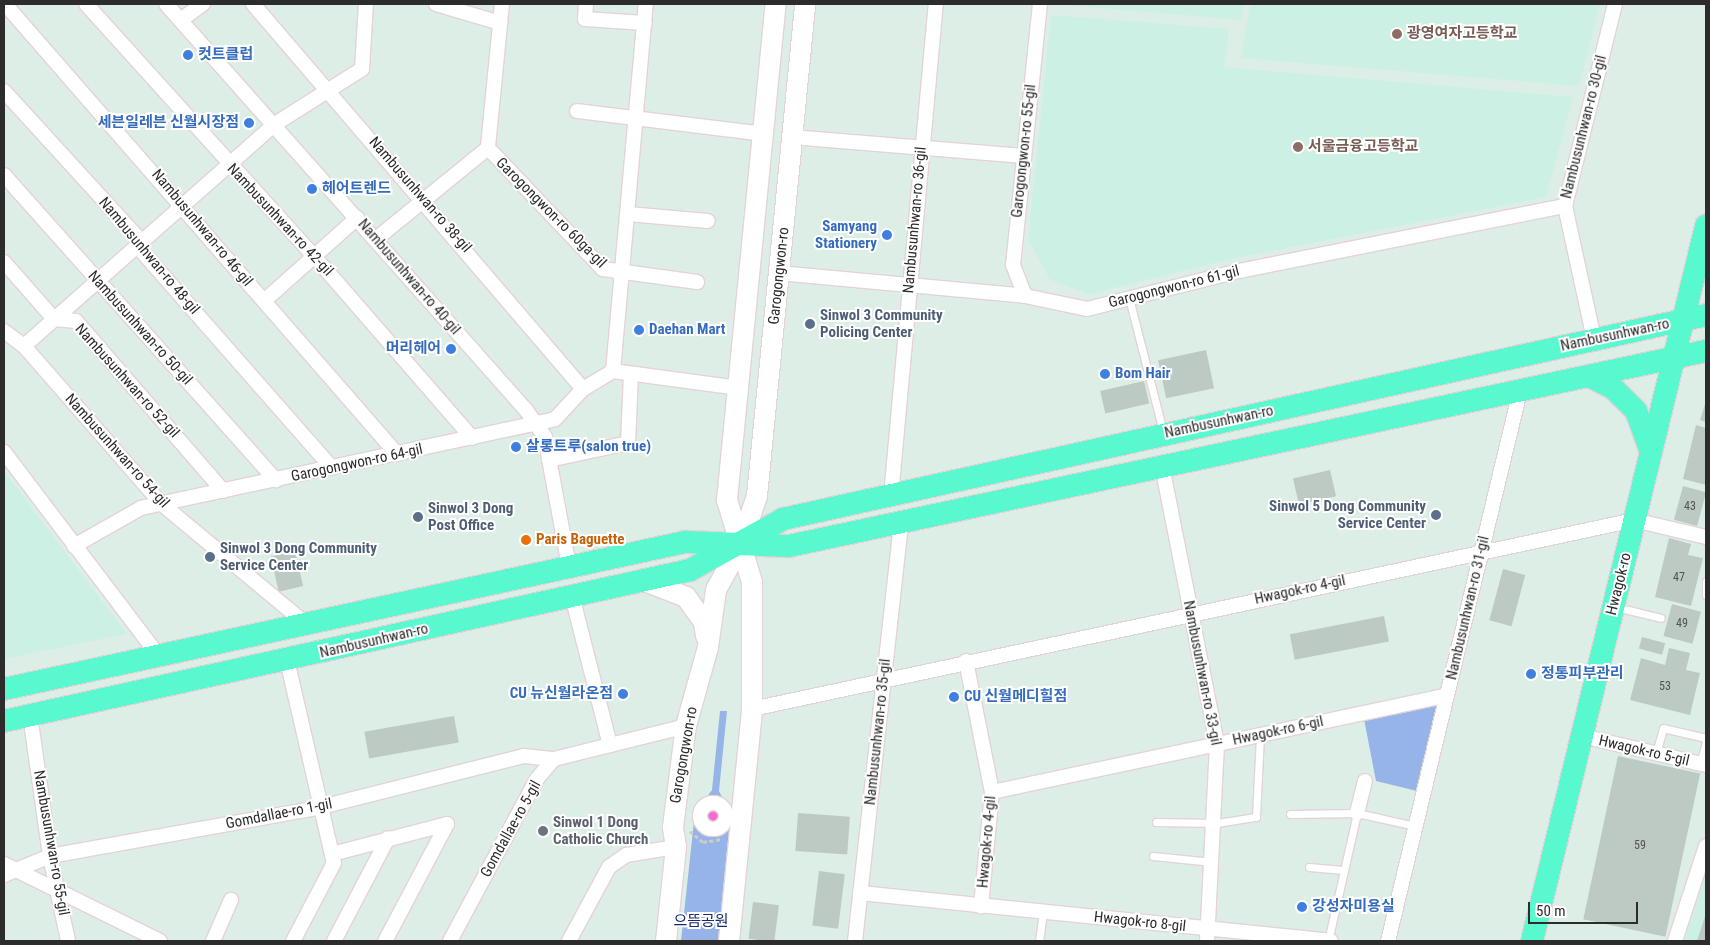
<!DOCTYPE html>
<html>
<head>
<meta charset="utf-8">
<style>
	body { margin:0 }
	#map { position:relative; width:1710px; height:945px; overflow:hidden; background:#ddeee7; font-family:"Roboto Condensed","Noto Sans KR",sans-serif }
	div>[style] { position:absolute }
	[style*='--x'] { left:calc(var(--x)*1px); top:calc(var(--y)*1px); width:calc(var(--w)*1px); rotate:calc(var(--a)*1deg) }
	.education>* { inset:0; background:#ccf1e4 }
	.green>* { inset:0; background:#97b4e8 }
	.water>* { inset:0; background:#f66bd4 }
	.round { border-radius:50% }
	.building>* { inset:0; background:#bdcac4; transform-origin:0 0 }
	.path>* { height:2.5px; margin-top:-1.25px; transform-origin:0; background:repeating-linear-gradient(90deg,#ccc 0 4px,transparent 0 6.5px) }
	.roads { filter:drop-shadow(1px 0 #e5d2d7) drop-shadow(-1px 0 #e5d2d7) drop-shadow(0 1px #e5d2d7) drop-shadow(0 -1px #e5d2d7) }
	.lane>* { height:7px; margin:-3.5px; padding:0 3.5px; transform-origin:3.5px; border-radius:3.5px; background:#fff }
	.street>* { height:14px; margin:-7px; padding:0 7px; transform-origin:7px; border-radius:7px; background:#fff }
	.street>.ring { margin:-7px; padding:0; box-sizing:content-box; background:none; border:14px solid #fff; border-radius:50% }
	.secondary>* { height:20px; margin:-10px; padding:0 10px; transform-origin:10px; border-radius:10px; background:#fff }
	.primary>* { height:22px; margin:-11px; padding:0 11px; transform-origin:11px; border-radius:11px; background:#58f9cf }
	.dots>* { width:14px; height:14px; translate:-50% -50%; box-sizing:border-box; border:2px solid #fff; border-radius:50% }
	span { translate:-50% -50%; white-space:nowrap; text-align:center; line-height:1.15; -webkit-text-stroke:4px #fff; paint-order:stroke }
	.number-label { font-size:12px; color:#505452 }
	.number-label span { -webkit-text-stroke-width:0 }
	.education-label { font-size:15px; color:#785e54; font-weight:700 }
	.left { translate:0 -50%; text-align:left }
	.shop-label { font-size:15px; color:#366cbe; font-weight:700 }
	.right { translate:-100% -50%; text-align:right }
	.street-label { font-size:15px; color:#2c2c2c }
	.service-label { font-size:15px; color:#4e5e75; font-weight:700 }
	.food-label { font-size:15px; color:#c56008; font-weight:700 }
	.worship-label { font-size:15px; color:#5b616d; font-weight:700 }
	.park-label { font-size:15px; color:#162b6f }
	.frame { position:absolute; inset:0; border:5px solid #2c2c2c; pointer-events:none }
	.scale { position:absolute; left:1528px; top:902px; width:110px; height:22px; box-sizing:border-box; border:2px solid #2c2c2c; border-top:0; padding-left:6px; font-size:15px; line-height:18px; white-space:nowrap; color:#2c2c2c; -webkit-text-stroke:4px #fff; paint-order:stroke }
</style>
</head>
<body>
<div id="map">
	<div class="education">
		<div style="clip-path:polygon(1053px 4px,1243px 4px,1241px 20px)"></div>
		<div style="clip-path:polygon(1250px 4px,1600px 4px,1579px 86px,1241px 58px)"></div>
		<div style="clip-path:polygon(1051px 15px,1229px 29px,1224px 67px,1573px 97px,1546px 197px,1230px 259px,1090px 294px,1050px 280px,1028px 239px)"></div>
		<div style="clip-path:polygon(4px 471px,127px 634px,4px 659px)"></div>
		<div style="clip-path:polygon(1706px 874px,1706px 941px,1684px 941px)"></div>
	</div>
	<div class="green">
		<div style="clip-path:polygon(1439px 703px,1417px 791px,1376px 781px,1364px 719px)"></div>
		<div style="clip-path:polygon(720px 711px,727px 711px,719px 791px,731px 815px,718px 941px,681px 941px,695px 812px,712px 790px)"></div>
	</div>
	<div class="water">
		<div class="round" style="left:705px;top:808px;width:16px;height:16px"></div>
	</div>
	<div class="building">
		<div style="left:1206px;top:350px;width:39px;height:49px;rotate:78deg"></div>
		<div style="left:1144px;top:381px;width:23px;height:45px;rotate:77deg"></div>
		<div style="clip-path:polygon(1706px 401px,1706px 422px,1700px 420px)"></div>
		<div style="clip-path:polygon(1696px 425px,1706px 428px,1706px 485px,1683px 479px)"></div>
		<div style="left:1330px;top:470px;width:27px;height:38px;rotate:77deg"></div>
		<div style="left:1683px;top:486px;width:24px;height:35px;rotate:15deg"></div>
		<div style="clip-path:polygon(1669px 538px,1691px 544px,1688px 555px,1703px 558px,1691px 606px,1655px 597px)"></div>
		<div style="left:295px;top:551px;width:36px;height:25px;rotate:77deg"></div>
		<div style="left:1503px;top:569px;width:23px;height:53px;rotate:15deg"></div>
		<div style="left:1672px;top:604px;width:30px;height:33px;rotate:15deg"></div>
		<div style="left:1384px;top:616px;width:26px;height:96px;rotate:79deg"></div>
		<div style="left:1642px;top:637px;width:24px;height:12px;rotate:15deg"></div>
		<div style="clip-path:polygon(1669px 648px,1690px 653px,1686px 670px,1700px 673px,1690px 715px,1630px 700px,1641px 658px,1665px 665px)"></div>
		<div style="left:454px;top:716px;width:27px;height:91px;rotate:80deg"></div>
		<div style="left:1618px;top:756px;width:84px;height:167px;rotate:12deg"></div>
		<div style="left:798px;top:813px;width:52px;height:38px;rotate:4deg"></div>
		<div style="left:819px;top:871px;width:26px;height:55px;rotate:7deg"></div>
		<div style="left:753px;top:902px;width:26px;height:37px;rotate:7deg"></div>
		<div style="clip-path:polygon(1706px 913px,1706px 941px,1697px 941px)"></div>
	</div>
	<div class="path">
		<div style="--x:690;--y:831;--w:17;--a:40"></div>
		<div style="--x:703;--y:842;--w:19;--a:-9"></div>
	</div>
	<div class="roads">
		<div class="lane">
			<div style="--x:1129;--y:298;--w:137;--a:75.7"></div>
			<div style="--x:1706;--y:581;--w:14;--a:90"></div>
			<div style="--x:1616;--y:607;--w:46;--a:13.7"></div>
			<div style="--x:1656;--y:753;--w:26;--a:-74"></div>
			<div style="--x:1663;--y:728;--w:44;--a:13.1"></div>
			<div style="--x:1700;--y:764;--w:23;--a:-75"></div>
			<div style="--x:1290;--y:814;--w:67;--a:-0.9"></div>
			<div style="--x:1357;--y:813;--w:59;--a:12.6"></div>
			<div style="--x:1156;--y:822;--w:61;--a:0.9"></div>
			<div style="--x:1217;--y:823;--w:39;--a:-9"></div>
			<div style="--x:1256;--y:817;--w:82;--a:-87.2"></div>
			<div style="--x:1153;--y:856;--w:60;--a:5.7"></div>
			<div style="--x:1309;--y:867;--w:35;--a:5"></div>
			<div style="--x:1039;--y:941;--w:29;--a:-82"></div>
			<div style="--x:1328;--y:941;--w:131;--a:-77.2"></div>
		</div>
		<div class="street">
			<div style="--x:5;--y:4;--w:597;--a:48.94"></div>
			<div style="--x:86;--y:4;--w:340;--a:47.9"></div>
			<div style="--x:314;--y:256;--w:241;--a:49"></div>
			<div style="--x:166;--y:4;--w:543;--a:48.44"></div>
			<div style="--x:526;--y:410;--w:33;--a:55"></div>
			<div style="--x:545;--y:437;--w:132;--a:79.5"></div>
			<div style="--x:253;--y:4;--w:507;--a:49.4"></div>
			<div style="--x:436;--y:4;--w:67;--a:16.5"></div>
			<div style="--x:502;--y:4;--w:145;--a:95.6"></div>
			<div style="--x:488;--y:148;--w:167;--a:46.5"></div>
			<div style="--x:603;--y:269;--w:95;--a:7.9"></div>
			<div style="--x:586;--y:4;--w:15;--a:94"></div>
			<div style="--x:585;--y:19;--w:60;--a:3.8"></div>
			<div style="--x:182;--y:19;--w:26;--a:-36"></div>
			<div style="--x:4;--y:91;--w:199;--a:47.6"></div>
			<div style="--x:138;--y:238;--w:8;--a:97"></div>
			<div style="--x:137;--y:246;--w:295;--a:48.7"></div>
			<div style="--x:577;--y:111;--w:188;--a:7"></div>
			<div style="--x:792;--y:137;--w:232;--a:4.7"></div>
			<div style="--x:4;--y:175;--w:409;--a:48.3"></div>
			<div style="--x:628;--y:214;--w:80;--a:5"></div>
			<div style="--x:376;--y:239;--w:144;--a:-39.1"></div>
			<div style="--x:4;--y:262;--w:76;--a:48.7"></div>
			<div style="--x:54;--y:319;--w:22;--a:5"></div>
			<div style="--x:76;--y:321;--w:225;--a:49.1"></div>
			<div style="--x:779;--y:273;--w:247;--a:5.3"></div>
			<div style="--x:1025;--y:296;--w:63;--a:11.8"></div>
			<div style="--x:1087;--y:309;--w:152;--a:-14.1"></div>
			<div style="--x:1234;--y:272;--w:338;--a:-11.3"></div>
			<div style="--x:1025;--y:296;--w:33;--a:-111"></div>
			<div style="--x:1013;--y:265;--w:262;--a:-84.1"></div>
			<div style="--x:264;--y:301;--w:125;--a:-41.7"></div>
			<div style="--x:4;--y:331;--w:25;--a:37"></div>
			<div style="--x:24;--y:346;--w:210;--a:48.9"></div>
			<div style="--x:162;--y:504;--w:187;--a:39.8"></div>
			<div style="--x:1594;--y:339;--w:136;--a:-102.3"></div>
			<div style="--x:1565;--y:206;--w:208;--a:-76.1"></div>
			<div style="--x:24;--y:346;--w:335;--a:-41.5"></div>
			<div style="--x:275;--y:124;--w:103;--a:-32.3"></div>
			<div style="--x:362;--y:69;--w:65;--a:-86.5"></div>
			<div style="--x:613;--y:371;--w:368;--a:-84.9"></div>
			<div style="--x:4;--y:452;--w:256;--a:52.8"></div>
			<div style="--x:549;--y:460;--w:81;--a:-12.1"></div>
			<div style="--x:628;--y:443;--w:68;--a:-87.5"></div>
			<div style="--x:1162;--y:466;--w:283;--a:78.8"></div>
			<div style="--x:1217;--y:744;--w:197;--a:92.9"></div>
			<div style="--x:891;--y:496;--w:494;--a:-84.8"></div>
			<div style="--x:74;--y:546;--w:77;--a:-29.6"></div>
			<div style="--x:141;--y:508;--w:423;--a:-12.1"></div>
			<div style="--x:555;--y:419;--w:41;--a:-47"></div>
			<div style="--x:583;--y:389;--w:35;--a:-31"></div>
			<div style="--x:613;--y:371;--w:127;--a:7.7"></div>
			<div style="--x:572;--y:596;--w:154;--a:75.7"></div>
			<div style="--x:287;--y:660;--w:208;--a:77"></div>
			<div style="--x:334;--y:863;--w:88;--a:117.7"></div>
			<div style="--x:966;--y:661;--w:134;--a:78.8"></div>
			<div style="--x:992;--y:792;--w:115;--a:95.5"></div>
			<div style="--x:752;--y:709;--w:902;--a:-12.09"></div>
			<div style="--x:1634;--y:520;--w:74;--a:13.3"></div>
			<div style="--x:30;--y:715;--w:142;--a:81.9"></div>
			<div style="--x:50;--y:856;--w:87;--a:78"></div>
			<div style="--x:1582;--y:736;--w:127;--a:13.2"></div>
			<div style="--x:992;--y:792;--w:465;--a:-12"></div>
			<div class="ring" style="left:700px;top:803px;width:12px;height:12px"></div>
			<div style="--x:1357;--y:813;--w:33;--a:-76"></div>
			<div style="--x:332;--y:854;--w:119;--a:-14.6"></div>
			<div style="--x:447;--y:824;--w:132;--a:117.9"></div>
			<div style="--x:4;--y:864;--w:174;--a:26.3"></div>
			<div style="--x:4;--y:875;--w:50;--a:-22.4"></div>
			<div style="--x:50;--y:856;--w:275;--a:-10.2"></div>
			<div style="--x:321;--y:807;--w:209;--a:-14.1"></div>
			<div style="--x:524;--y:756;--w:30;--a:6"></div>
			<div style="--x:860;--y:893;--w:473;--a:5.8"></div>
			<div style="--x:213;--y:941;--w:45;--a:-66.3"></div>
			<div style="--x:334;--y:941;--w:116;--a:-62.3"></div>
			<div style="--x:450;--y:941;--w:184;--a:-61.8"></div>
			<div style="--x:537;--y:779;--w:26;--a:-50"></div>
			<div style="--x:554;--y:759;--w:136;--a:-14"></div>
			<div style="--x:569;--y:941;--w:84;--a:-61.6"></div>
			<div style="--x:609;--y:867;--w:21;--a:-35"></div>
			<div style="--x:626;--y:855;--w:51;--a:-9.1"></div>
			<div style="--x:855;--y:941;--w:422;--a:-83.7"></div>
			<div style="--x:1388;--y:941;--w:566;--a:-76.5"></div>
			<div style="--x:1675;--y:941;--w:100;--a:-71.9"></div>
		</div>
		<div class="secondary">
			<div style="--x:642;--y:580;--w:47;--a:21.1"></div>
			<div style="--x:686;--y:597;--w:31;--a:54"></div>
			<div style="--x:704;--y:622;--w:14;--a:82"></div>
			<div style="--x:666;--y:941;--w:95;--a:-83.9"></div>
			<div style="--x:676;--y:847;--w:20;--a:-99"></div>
			<div style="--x:673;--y:827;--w:102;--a:-82.7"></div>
			<div style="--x:686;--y:726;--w:82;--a:-74.4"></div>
			<div style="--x:708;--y:647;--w:58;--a:-82"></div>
			<div style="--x:716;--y:590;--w:50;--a:-61.4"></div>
			<div style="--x:740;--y:546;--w:53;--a:-71.2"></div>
			<div style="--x:757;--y:496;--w:494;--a:-84.4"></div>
			<div style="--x:729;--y:941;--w:233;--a:-84.3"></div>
			<div style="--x:752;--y:709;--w:127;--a:-90"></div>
			<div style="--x:752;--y:582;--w:86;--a:-107"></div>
			<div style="--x:727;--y:500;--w:498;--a:-84.4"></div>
		</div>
		<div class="primary">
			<div style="--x:1589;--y:376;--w:27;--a:27"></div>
			<div style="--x:1613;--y:388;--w:33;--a:45"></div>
			<div style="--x:1636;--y:411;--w:44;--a:69.9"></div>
			<div style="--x:4;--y:689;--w:697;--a:-12.18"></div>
			<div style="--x:685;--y:542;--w:104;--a:2.2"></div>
			<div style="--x:789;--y:546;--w:938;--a:-12.01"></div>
			<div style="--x:4;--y:721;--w:702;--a:-12.41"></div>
			<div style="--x:690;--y:570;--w:106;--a:-28.7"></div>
			<div style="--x:783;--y:519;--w:945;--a:-12.46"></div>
			<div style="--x:1532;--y:941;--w:736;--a:-76.32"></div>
		</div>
	</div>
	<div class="dots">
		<div style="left:1397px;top:34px;background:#8d6e63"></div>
		<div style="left:188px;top:55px;background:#3f7fe0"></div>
		<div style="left:249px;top:123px;background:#3f7fe0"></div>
		<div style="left:1298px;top:147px;background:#8d6e63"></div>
		<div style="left:312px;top:189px;background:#3f7fe0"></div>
		<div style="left:887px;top:235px;background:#3f7fe0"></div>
		<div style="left:810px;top:324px;background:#5c6f8a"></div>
		<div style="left:639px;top:330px;background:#3f7fe0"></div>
		<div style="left:451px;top:349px;background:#3f7fe0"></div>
		<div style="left:1105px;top:374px;background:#3f7fe0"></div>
		<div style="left:516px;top:447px;background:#3f7fe0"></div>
		<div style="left:1436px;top:515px;background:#5c6f8a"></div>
		<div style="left:418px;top:517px;background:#5c6f8a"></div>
		<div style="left:526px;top:540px;background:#e8710a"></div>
		<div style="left:210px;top:557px;background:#5c6f8a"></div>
		<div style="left:1531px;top:674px;background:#3f7fe0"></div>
		<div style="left:623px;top:694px;background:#3f7fe0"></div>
		<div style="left:954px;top:697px;background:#3f7fe0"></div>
		<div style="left:543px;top:831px;background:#6b7280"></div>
		<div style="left:1302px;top:907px;background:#3f7fe0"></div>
	</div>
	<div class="number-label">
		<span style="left:1690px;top:507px">43</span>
		<span style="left:1679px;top:578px">47</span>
		<span style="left:1682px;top:624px">49</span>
		<span style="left:1665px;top:687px">53</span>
		<span style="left:1640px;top:846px">59</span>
	</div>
	<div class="education-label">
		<span class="left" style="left:1407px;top:34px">광영여자고등학교</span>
		<span class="left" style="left:1308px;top:147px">서울금융고등학교</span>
	</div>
	<div class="shop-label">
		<span class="left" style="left:198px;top:55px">컷트클럽</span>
		<span class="right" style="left:239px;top:123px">세븐일레븐 신월시장점</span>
		<span class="left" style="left:322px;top:189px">헤어트렌드</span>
		<span class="right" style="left:877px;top:235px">Samyang<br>Stationery</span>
		<span class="left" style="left:649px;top:330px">Daehan Mart</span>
		<span class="right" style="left:441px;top:349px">머리헤어</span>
		<span class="left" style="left:1115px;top:374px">Bom Hair</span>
		<span class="left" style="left:526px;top:447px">살롱트루(salon true)</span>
		<span class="left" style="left:1541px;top:674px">정통피부관리</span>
		<span class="right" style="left:613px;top:694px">CU 뉴신월라온점</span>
		<span class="left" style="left:964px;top:697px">CU 신월메디힐점</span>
		<span class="left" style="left:1312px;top:907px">강성자미용실</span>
	</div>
	<div class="street-label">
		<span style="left:1584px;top:127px;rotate:-76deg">Nambusunhwan-ro 30-gil</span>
		<span style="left:1024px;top:151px;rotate:-84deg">Garogongwon-ro 55-gil</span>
		<span style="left:420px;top:195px;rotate:49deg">Nambusunhwan-ro 38-gil</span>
		<span style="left:551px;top:213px;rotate:45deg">Garogongwon-ro 60ga-gil</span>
		<span style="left:280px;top:220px;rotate:47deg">Nambusunhwan-ro 42-gil</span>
		<span style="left:915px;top:220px;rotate:-85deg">Nambusunhwan-ro 36-gil</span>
		<span style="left:202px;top:228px;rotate:50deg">Nambusunhwan-ro 46-gil</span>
		<span style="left:149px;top:256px;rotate:50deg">Nambusunhwan-ro 48-gil</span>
		<span style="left:779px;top:276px;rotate:-84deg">Garogongwon-ro</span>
		<span style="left:409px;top:277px;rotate:49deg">Nambusunhwan-ro 40-gil</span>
		<span style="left:1174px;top:287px;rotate:-14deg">Garogongwon-ro 61-gil</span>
		<span style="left:140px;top:328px;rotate:48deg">Nambusunhwan-ro 50-gil</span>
		<span style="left:1615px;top:335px;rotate:-12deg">Nambusunhwan-ro</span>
		<span style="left:127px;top:381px;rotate:48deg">Nambusunhwan-ro 52-gil</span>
		<span style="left:1219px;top:422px;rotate:-12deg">Nambusunhwan-ro</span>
		<span style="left:117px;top:451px;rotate:48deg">Nambusunhwan-ro 54-gil</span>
		<span style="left:357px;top:463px;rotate:-12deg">Garogongwon-ro 64-gil</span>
		<span style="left:1619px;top:584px;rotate:-76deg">Hwagok-ro</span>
		<span style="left:1300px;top:590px;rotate:-12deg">Hwagok-ro 4-gil</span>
		<span style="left:1468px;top:608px;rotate:-77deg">Nambusunhwan-ro 31-gil</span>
		<span style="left:374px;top:641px;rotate:-13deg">Nambusunhwan-ro</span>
		<span style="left:1202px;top:673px;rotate:79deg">Nambusunhwan-ro 33-gil</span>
		<span style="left:1278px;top:731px;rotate:-12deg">Hwagok-ro 6-gil</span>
		<span style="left:878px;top:732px;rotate:-84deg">Nambusunhwan-ro 35-gil</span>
		<span style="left:1644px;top:751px;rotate:13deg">Hwagok-ro 5-gil</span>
		<span style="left:684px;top:755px;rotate:-80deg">Garogongwon-ro</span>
		<span style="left:279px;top:814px;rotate:-11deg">Gomdallae-ro 1-gil</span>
		<span style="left:511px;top:829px;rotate:-61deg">Gomdallae-ro 5-gil</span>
		<span style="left:987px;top:842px;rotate:-85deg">Hwagok-ro 4-gil</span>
		<span style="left:51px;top:843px;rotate:80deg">Nambusunhwan-ro 55-gil</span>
		<span style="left:1140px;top:922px;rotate:6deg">Hwagok-ro 8-gil</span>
	</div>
	<div class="service-label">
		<span class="left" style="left:820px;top:324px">Sinwol 3 Community<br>Policing Center</span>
		<span class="right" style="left:1426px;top:515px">Sinwol 5 Dong Community<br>Service Center</span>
		<span class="left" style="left:428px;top:517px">Sinwol 3 Dong<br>Post Office</span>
		<span class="left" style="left:220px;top:557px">Sinwol 3 Dong Community<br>Service Center</span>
	</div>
	<div class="food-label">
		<span class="left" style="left:536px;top:540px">Paris Baguette</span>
	</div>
	<div class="worship-label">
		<span class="left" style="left:553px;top:831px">Sinwol 1 Dong<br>Catholic Church</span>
	</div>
	<div class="park-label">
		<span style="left:701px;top:922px">으뜸공원</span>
	</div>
	<div class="frame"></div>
	<div class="scale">50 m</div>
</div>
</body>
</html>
